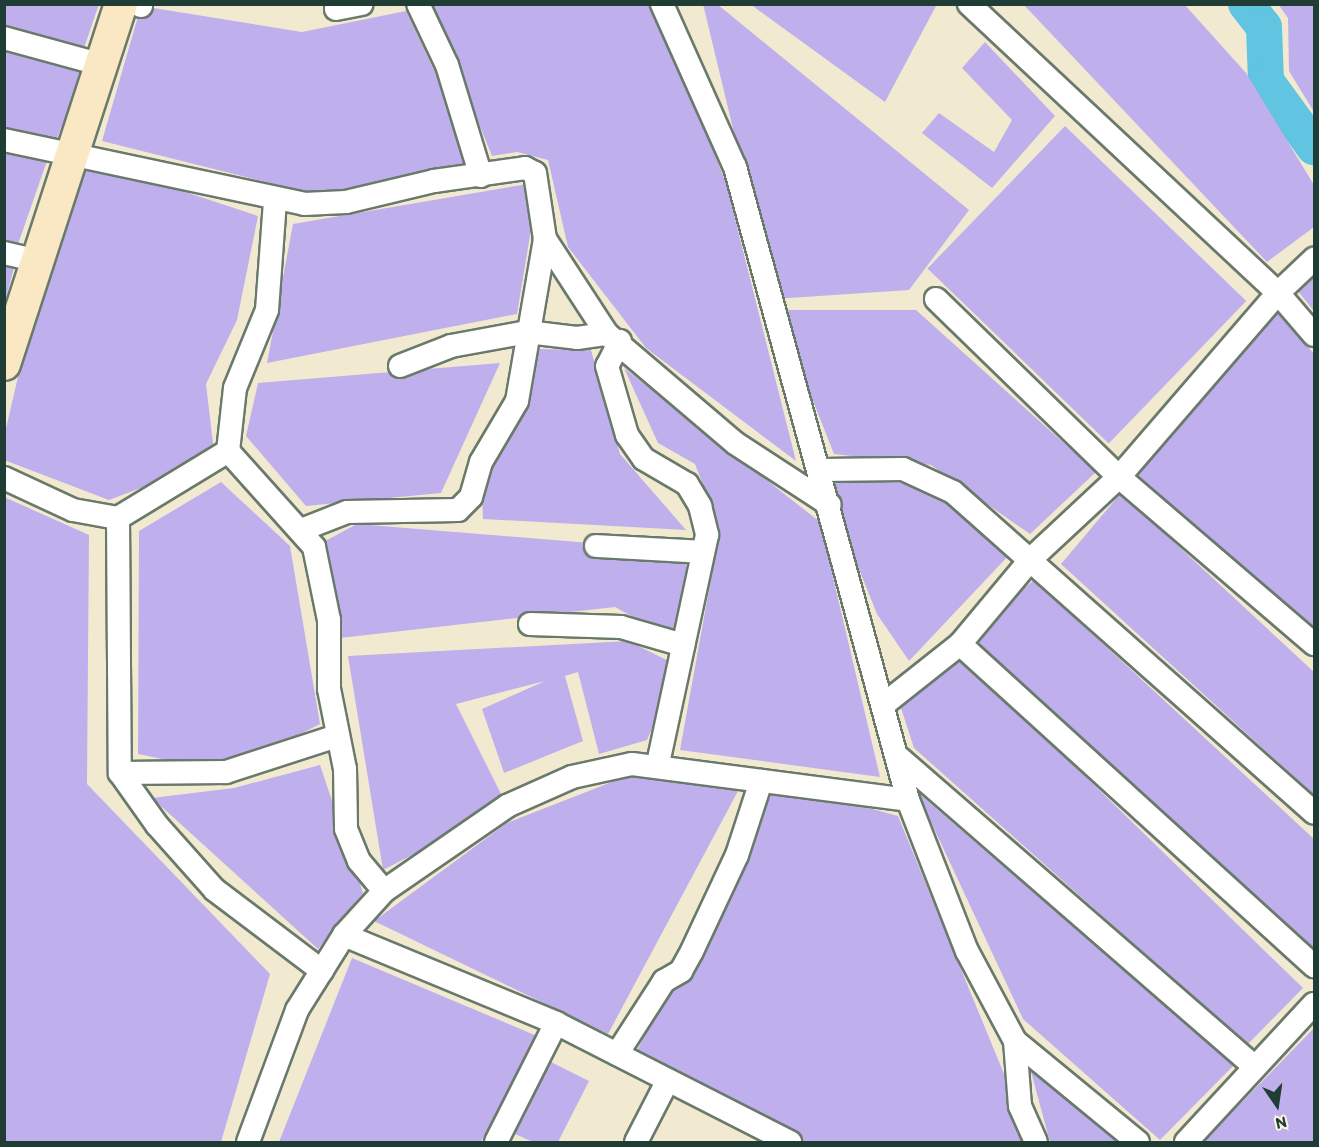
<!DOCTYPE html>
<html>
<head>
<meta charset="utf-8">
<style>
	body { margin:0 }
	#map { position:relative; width:1319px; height:1147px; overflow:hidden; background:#f2ead0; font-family:Itim,sans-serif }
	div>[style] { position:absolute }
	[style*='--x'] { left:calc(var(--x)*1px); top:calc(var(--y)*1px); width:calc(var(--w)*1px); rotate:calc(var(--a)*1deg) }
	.river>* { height:36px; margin:-18px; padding:0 18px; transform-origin:18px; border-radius:18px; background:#61c4e0 }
	.building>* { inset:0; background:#bfafed; transform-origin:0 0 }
	.roads { filter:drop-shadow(2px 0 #697a6b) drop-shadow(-2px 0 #697a6b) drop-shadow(0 2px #697a6b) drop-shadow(0 -2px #697a6b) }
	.street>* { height:22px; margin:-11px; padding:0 11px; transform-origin:11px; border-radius:11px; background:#fff }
	.secondary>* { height:32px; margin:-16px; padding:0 16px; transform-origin:16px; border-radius:16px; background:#fae7c3 }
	span { translate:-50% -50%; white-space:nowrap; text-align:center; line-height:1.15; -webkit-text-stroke:4.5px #fcf5e5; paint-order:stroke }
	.frame { position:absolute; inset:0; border:6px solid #1f3d34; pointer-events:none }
	.north { position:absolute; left:1247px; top:1075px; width:60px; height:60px; -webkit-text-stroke:4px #fcf5e5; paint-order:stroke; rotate:167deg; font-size:16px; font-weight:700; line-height:24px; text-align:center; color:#1f3d34 }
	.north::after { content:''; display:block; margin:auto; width:21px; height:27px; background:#1f3d34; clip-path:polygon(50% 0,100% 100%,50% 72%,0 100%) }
</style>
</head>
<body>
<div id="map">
	<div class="river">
		<div style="--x:1246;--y:4;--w:29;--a:52"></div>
		<div style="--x:1264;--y:27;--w:54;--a:87.9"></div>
		<div style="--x:1266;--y:81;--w:82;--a:54"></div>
	</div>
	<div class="building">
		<div style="clip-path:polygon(4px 4px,99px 4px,83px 51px,4px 29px)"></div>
		<div style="clip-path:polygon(431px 4px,654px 4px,726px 183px,796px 461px,646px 348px,568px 247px,548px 160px,517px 152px,492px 156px)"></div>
		<div style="clip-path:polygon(703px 4px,717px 4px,969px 210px,909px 290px,774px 299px)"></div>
		<div style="clip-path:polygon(750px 4px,937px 4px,885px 102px)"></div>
		<div style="clip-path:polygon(1023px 4px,1184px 4px,1246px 73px,1314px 185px,1314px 227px,1267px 262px)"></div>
		<div style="clip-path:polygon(1278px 4px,1314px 4px,1314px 112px,1289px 71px,1288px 18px)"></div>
		<div style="clip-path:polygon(141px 6px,302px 32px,406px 11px,477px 161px,346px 202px,102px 141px)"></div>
		<div style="clip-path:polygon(985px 42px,1055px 116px,992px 188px,922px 133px,939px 113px,994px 152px,1012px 120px,962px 68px)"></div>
		<div style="clip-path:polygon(5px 49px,84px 71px,55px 143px,5px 132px)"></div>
		<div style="left:1065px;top:126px;width:252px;height:198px;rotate:44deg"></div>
		<div style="clip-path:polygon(4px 151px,47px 161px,17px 247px,4px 244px)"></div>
		<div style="clip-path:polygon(70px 154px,258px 216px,237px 320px,206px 384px,215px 460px,109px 500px,4px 460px,4px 437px)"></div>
		<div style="clip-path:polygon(539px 182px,517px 314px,267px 363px,293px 224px)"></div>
		<div style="clip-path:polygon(4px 266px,14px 268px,5px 301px,4px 301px)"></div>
		<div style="clip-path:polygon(1314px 274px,1314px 311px,1297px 290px)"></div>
		<div style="clip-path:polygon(1270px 302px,1314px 354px,1314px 638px,1128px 485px)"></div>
		<div style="clip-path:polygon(777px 310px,916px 310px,1096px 472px,1030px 534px,931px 465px,834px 454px)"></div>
		<div style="clip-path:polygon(539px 349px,591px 350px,620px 454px,686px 530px,483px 519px,481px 462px,528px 407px)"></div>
		<div style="clip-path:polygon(500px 363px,441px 493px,306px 506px,246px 436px,258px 383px)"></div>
		<div style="clip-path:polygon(624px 368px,820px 522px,880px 777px,680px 750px,720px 529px,695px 464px,658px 443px)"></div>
		<div style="clip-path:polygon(891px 479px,945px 501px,1011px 553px,909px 661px,877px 614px,825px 484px)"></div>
		<div style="clip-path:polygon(221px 482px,290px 546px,320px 724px,226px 772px,138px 754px,139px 531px)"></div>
		<div style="clip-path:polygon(1121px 493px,1314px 672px,1314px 795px,1061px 564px)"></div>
		<div style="clip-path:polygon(4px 497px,89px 535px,87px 784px,270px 974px,221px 1142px,4px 1142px)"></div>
		<div style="clip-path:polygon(357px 524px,687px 551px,683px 645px,615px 607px,331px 639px,314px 547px)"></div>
		<div style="clip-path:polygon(1034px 580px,1314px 839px,1314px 966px,967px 636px)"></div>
		<div style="clip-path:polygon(628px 641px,679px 666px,647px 740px,599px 754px,578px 672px,565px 676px,583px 741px,504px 773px,482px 709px,545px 681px,456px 704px,507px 806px,383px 870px,348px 656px)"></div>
		<div style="clip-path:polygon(954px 649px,1303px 988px,1247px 1045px,914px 748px,901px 708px)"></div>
		<div style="clip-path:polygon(658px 764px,738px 791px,608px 1034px,374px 921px,507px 823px)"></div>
		<div style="clip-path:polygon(320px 765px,363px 893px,318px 949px,152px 798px,234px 788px)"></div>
		<div style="clip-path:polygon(777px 783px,898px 816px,1032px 1142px,793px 1142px,631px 1062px)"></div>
		<div style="clip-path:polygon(917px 792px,1234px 1065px,1160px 1140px,1023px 1019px)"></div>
		<div style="clip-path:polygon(352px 958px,537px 1036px,481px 1142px,279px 1142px)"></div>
		<div style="clip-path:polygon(1314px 1028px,1314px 1142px,1203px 1142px)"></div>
		<div style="clip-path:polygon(551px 1062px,589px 1081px,558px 1142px,533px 1142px,515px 1134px)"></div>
		<div style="clip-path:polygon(1030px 1068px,1136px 1142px,1050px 1142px)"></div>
	</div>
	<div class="roads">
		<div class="street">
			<div style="--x:418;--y:4;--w:68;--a:64.6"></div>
			<div style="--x:447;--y:65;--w:116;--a:73"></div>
			<div style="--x:662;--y:4;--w:179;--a:65.9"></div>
			<div style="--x:735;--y:167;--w:656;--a:74.71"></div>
			<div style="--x:908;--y:800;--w:162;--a:68.7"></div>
			<div style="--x:967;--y:951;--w:102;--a:61.9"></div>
			<div style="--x:1015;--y:1041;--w:65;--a:85.6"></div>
			<div style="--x:1020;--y:1106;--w:39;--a:66"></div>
			<div style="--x:969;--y:4;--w:423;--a:43.1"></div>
			<div style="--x:1278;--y:293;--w:55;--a:49.4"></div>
			<div style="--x:141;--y:6;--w:2;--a:-90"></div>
			<div style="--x:336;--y:9;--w:26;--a:-11"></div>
			<div style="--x:4;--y:38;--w:98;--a:15.3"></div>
			<div style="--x:4;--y:140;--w:307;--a:12"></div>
			<div style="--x:304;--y:204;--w:42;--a:-2.7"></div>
			<div style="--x:346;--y:202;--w:90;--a:-13.4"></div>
			<div style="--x:434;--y:181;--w:92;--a:-8.1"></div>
			<div style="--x:525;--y:168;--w:11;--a:27"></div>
			<div style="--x:535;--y:173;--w:67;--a:81.4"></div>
			<div style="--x:545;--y:239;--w:164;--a:99.8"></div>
			<div style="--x:517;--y:401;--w:71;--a:120.5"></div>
			<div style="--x:481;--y:462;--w:36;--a:106"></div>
			<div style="--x:471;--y:497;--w:18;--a:135"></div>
			<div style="--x:458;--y:510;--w:111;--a:179"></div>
			<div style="--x:347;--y:512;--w:49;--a:158.6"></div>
			<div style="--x:275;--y:201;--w:109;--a:94.2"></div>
			<div style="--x:267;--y:310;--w:84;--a:112.3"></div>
			<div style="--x:235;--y:388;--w:63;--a:96.3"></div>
			<div style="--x:228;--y:451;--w:129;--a:48.1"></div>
			<div style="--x:314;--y:547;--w:75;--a:78.4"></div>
			<div style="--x:329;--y:620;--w:69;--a:90"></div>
			<div style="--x:329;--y:689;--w:82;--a:78.7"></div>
			<div style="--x:345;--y:769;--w:60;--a:89"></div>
			<div style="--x:346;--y:829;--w:35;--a:68"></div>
			<div style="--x:359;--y:861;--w:39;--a:50"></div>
			<div style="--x:545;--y:239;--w:113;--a:56.9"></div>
			<div style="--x:607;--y:334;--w:168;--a:40.4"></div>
			<div style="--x:735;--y:443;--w:113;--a:33.1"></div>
			<div style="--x:4;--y:253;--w:35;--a:13"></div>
			<div style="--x:936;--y:299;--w:255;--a:44.2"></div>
			<div style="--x:1119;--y:477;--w:257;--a:40.6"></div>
			<div style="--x:620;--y:341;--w:28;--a:117"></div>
			<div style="--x:607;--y:366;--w:72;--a:73.8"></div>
			<div style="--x:627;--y:435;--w:29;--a:55"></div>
			<div style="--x:644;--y:459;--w:50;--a:30.2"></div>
			<div style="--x:687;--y:484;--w:26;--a:59"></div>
			<div style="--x:700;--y:506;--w:30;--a:76"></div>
			<div style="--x:707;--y:535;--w:234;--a:102.1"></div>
			<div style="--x:400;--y:366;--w:55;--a:-21.4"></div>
			<div style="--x:451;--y:346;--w:77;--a:-10.4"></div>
			<div style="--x:527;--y:332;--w:50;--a:6.8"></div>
			<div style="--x:577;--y:338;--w:30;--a:-8"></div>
			<div style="--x:822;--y:470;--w:81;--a:-0.7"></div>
			<div style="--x:903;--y:469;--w:55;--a:24.7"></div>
			<div style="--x:953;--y:492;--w:483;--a:41.6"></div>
			<div style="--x:4;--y:478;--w:76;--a:24.9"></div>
			<div style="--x:73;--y:510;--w:46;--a:10.1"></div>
			<div style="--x:118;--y:518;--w:129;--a:-31.3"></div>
			<div style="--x:118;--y:518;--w:255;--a:89.6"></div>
			<div style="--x:120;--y:773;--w:64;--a:54.6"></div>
			<div style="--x:157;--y:825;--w:87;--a:48.3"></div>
			<div style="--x:215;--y:890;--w:134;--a:37.1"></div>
			<div style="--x:596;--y:546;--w:107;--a:3.2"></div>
			<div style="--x:530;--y:624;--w:91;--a:1.9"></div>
			<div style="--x:621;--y:627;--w:65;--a:16.2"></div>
			<div style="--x:960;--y:644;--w:479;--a:42.3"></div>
			<div style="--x:883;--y:705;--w:98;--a:-38.4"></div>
			<div style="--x:960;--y:644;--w:112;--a:-50.1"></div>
			<div style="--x:1032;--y:558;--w:119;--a:-43"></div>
			<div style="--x:1119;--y:477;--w:243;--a:-49.2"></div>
			<div style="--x:1278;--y:293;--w:50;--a:-43.4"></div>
			<div style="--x:896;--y:755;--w:474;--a:41"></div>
			<div style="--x:120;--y:773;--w:106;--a:-0.5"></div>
			<div style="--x:226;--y:772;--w:117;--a:-18"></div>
			<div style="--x:344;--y:935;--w:230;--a:22.5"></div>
			<div style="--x:556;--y:1023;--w:263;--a:27"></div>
			<div style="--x:1015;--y:1041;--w:159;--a:39.4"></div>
			<div style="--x:617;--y:1054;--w:87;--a:-57.2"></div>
			<div style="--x:664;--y:981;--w:20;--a:-30"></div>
			<div style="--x:681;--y:971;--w:23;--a:-61"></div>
			<div style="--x:692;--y:951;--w:106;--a:-64.9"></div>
			<div style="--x:737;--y:855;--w:78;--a:-72"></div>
			<div style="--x:248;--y:1142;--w:141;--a:-69.6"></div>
			<div style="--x:297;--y:1010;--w:89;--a:-57.9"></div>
			<div style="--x:344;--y:935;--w:59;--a:-47.7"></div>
			<div style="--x:384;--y:891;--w:150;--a:-34.6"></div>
			<div style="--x:507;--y:806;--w:71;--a:-24"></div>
			<div style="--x:572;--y:777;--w:61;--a:-12.2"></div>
			<div style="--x:632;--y:764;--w:278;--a:7.4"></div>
			<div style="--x:496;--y:1142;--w:133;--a:-63.2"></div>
			<div style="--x:636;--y:1142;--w:68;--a:-62.7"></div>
			<div style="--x:1186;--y:1142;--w:188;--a:-47.2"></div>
		</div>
		<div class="secondary">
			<div style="--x:4;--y:364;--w:379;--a:-72"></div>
		</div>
	</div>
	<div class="frame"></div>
	<div class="north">N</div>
</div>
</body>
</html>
